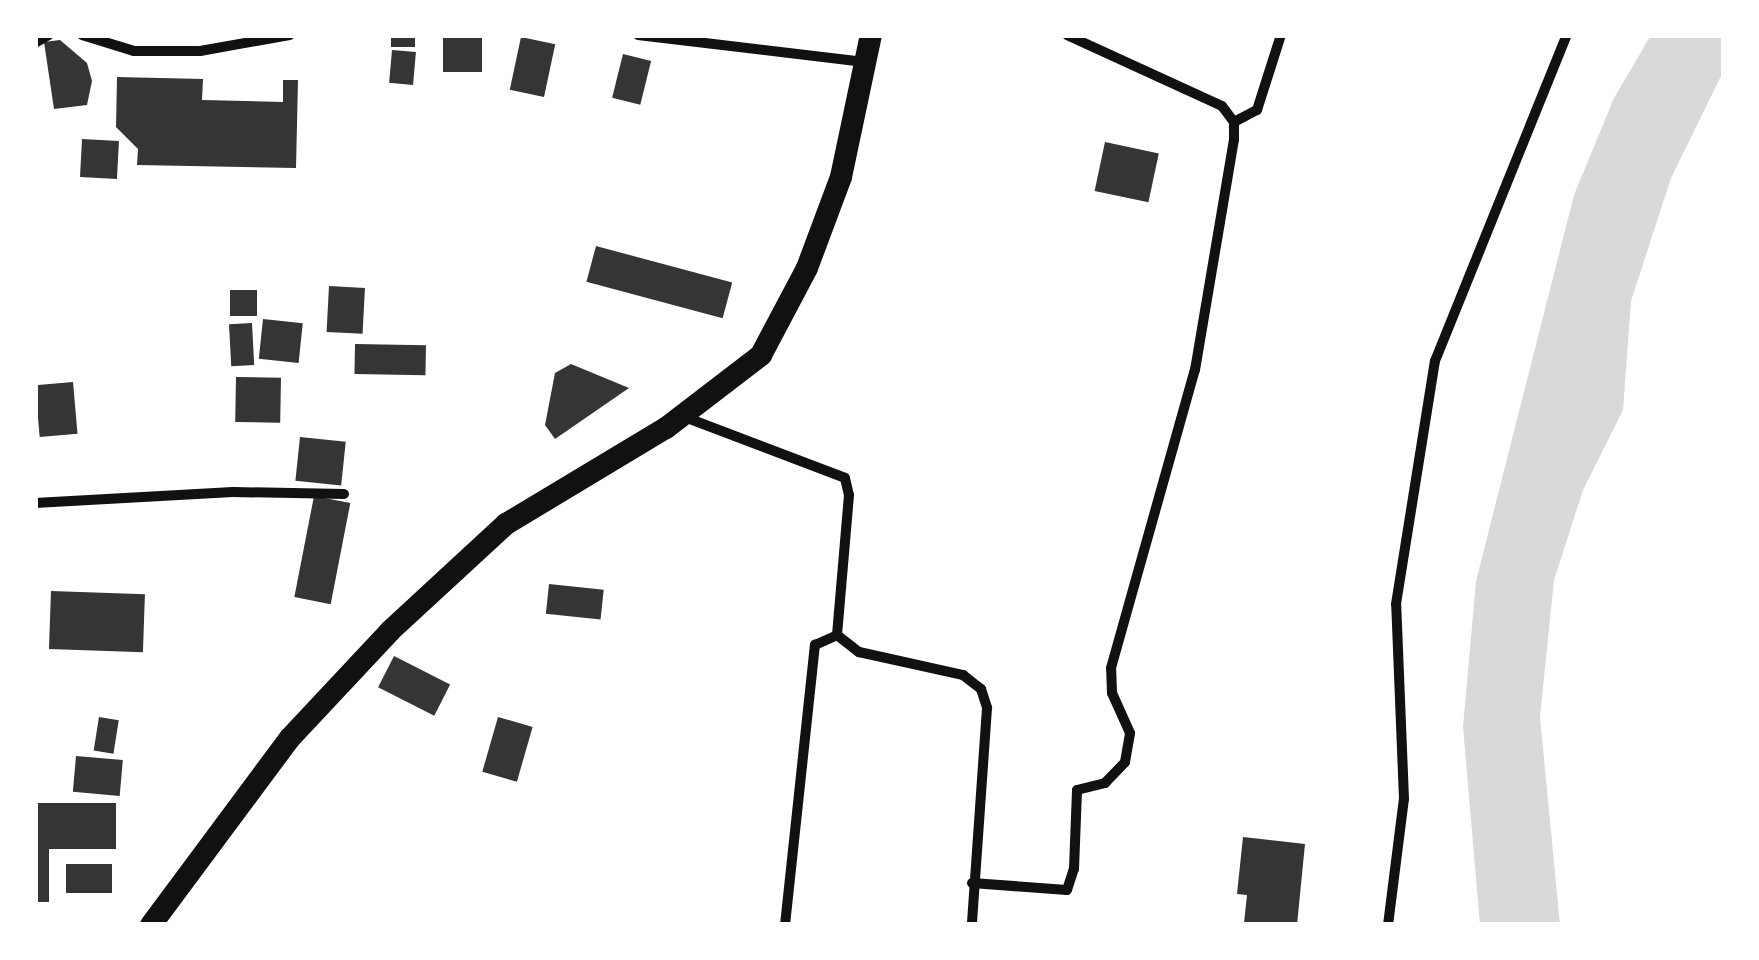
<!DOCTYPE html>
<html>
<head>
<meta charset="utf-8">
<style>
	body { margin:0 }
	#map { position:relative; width:1759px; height:960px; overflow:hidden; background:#fff; font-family:Commissioner,sans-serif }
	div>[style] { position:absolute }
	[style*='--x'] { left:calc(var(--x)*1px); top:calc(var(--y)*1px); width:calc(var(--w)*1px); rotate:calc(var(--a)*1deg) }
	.water>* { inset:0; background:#d9d9d9 }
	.building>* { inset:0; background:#353535; transform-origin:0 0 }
	.minor>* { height:10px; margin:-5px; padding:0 5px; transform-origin:5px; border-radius:5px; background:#111 }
	.primary>* { height:22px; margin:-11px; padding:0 11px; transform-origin:11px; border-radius:11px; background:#111 }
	span { translate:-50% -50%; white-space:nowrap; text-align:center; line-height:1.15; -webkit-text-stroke:10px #fff; paint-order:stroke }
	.frame { position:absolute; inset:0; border:38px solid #fff; pointer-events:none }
</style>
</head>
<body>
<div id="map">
	<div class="water">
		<div style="clip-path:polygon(1651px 35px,1724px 35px,1724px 70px,1671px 178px,1631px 301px,1623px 410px,1583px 490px,1554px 580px,1540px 717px,1560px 925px,1480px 925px,1463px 727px,1476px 581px,1574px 195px,1614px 98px)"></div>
	</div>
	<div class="building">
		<div style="left:391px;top:35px;width:24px;height:12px"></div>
		<div style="left:443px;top:35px;width:39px;height:37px"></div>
		<div style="left:521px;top:37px;width:35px;height:54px;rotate:12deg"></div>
		<div style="clip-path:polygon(60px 40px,87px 63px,92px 81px,87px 105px,54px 109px,44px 42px)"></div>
		<div style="left:392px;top:50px;width:24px;height:33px;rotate:5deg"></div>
		<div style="left:623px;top:54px;width:29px;height:45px;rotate:14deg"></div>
		<div style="clip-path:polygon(117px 77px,203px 79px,202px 100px,283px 102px,283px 80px,298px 80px,296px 168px,137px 165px,138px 149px,116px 127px)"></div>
		<div style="left:82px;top:139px;width:37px;height:38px;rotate:3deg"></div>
		<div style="left:1105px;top:142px;width:55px;height:50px;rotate:12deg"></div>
		<div style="left:596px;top:246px;width:141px;height:37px;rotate:15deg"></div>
		<div style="left:329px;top:286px;width:36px;height:46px;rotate:3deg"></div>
		<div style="left:257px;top:290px;width:26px;height:27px;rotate:90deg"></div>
		<div style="left:263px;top:319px;width:40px;height:40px;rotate:6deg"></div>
		<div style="left:252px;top:323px;width:42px;height:23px;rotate:87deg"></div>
		<div style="left:355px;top:344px;width:71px;height:30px;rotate:1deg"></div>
		<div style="clip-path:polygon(571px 364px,629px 388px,555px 439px,545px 425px,555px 373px)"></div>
		<div style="left:236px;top:377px;width:45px;height:45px;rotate:1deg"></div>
		<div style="left:73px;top:382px;width:52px;height:38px;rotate:85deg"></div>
		<div style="left:300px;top:437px;width:46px;height:44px;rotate:6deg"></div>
		<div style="left:314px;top:496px;width:37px;height:103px;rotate:11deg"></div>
		<div style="left:549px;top:584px;width:55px;height:30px;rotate:6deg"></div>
		<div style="left:51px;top:591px;width:94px;height:58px;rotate:2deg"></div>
		<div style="left:394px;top:656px;width:63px;height:35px;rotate:27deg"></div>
		<div style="left:99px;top:717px;width:20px;height:34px;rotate:9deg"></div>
		<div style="left:498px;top:717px;width:36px;height:57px;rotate:16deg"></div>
		<div style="left:76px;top:756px;width:47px;height:36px;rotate:5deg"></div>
		<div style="clip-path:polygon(35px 803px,116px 803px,116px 849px,49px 849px,49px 902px,35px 902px)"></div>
		<div style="clip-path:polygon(1243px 837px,1305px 844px,1297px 925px,1244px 923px,1247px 895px,1237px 894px)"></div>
		<div style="left:66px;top:864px;width:46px;height:29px"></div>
	</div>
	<div class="minor">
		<div style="--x:82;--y:35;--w:54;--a:17.1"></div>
		<div style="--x:134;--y:51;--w:66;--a:0"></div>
		<div style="--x:200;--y:51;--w:91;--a:-10.1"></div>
		<div style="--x:638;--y:35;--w:228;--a:6.8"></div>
		<div style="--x:35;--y:43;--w:16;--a:-30"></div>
		<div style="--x:1234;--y:122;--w:26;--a:-28"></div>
		<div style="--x:1257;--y:110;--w:79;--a:-72.3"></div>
		<div style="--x:682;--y:416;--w:174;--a:20.8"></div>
		<div style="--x:845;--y:478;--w:17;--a:77"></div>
		<div style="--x:849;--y:495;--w:141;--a:94.9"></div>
		<div style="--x:837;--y:635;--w:28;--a:38"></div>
		<div style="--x:859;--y:652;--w:107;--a:12.5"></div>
		<div style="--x:963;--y:675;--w:23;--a:38"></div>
		<div style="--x:981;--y:689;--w:20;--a:72"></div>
		<div style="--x:987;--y:708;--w:218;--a:94"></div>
		<div style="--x:35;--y:503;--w:198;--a:-3.2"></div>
		<div style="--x:233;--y:492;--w:111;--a:1"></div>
		<div style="--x:972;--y:883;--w:95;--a:4.2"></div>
		<div style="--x:1067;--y:890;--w:22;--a:-72"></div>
		<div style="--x:1074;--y:869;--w:79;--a:-87.8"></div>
		<div style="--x:1077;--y:790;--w:29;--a:-14"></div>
		<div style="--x:1105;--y:783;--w:29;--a:-46"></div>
		<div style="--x:1125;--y:762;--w:29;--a:-80"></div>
		<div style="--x:1130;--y:733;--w:44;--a:-114.2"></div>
		<div style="--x:1112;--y:693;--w:25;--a:-92"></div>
		<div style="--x:1111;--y:668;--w:310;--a:-74.3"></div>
		<div style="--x:1195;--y:370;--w:233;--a:-80.4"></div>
		<div style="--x:1234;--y:140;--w:18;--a:-90"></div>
		<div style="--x:1234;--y:122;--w:20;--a:-127"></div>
		<div style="--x:1222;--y:106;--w:170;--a:-155.4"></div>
		<div style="--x:785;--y:925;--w:282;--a:-83.9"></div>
		<div style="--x:815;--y:645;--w:24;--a:-24"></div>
		<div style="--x:1388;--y:925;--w:127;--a:-82.8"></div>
		<div style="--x:1404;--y:799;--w:195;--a:-92.3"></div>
		<div style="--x:1396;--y:604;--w:246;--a:-80.9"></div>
		<div style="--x:1435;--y:361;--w:352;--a:-68"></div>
	</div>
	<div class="primary">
		<div style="--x:151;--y:925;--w:233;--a:-53.4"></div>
		<div style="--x:290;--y:738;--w:146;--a:-46.9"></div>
		<div style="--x:390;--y:631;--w:158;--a:-42.7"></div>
		<div style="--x:506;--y:524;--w:187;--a:-31"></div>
		<div style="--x:666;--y:428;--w:120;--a:-37.5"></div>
		<div style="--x:761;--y:355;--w:98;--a:-62.1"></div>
		<div style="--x:807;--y:268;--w:97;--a:-69.5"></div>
		<div style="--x:841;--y:177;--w:145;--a:-78.1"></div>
	</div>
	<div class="frame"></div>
</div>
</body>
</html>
